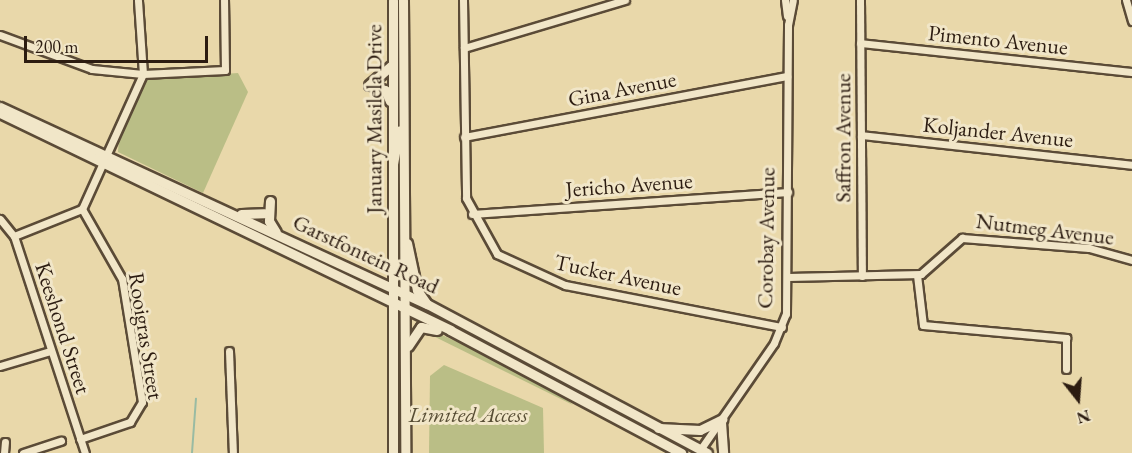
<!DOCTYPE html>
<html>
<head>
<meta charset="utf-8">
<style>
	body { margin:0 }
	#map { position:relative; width:1132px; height:453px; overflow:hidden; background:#e9d8aa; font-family:"EB Garamond",serif }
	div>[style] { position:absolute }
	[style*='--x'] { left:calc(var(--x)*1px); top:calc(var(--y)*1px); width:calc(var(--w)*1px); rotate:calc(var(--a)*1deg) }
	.green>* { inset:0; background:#babe86 }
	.stream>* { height:1.5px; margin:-0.75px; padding:0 0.75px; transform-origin:0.75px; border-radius:0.75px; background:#99bba3 }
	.roads { filter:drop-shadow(2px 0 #5b4b37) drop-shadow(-2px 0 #5b4b37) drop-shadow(0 2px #5b4b37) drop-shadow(0 -2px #5b4b37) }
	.street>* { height:7px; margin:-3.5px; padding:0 3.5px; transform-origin:3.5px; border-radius:3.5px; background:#f1e6c8 }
	.secondary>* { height:9px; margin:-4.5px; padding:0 4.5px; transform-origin:4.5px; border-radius:4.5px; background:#f1e6c8 }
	span { translate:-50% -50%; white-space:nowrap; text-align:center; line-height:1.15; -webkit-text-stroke:6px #f1e6c8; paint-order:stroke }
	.street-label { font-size:22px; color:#2c1c11 }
	.park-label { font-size:22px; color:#574d34; font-style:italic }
	.north { position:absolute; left:1048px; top:369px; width:60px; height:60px; -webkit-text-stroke:4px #f1e6c8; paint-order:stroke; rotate:163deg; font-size:16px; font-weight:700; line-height:24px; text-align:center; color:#2c1c11 }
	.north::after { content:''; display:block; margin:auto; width:21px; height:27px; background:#2c1c11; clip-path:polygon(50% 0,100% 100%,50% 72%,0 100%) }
	.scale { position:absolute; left:24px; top:36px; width:184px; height:27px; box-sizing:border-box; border:3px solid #2c1c11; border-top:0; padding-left:8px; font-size:18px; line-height:21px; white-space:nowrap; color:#2c1c11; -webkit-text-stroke:4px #f1e6c8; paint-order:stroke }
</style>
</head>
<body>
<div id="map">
	<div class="green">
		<div style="clip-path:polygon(238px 73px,248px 92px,203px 193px,118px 152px,119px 138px,147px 79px)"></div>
		<div style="clip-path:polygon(427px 328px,550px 385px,573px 405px,421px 330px)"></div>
		<div style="clip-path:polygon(444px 365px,543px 408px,544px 453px,429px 453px,430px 376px)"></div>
	</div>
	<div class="stream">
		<div style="--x:192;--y:453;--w:54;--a:-85.8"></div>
	</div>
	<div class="roads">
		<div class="street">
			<div style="--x:463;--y:0;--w:198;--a:89.1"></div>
			<div style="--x:466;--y:198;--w:64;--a:61"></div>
			<div style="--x:497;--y:254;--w:75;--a:24.5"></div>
			<div style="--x:565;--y:285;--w:221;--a:11"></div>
			<div style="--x:785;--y:0;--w:16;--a:83"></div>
			<div style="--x:860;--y:0;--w:276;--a:89.6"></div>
			<div style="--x:1126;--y:0;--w:22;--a:74"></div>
			<div style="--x:0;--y:35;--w:98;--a:20.3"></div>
			<div style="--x:92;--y:69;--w:51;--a:5.6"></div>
			<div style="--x:143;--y:74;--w:82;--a:-2.8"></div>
			<div style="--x:225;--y:70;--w:70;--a:-90.8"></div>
			<div style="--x:860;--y:43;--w:274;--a:6.1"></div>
			<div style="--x:464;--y:48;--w:168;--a:-16.6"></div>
			<div style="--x:861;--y:135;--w:273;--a:6.3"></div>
			<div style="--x:464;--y:137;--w:329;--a:-10.7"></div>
			<div style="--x:472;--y:214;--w:317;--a:-4"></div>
			<div style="--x:0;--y:219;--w:22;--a:51"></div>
			<div style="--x:14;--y:236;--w:228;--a:71.9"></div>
			<div style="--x:14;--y:236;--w:73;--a:-21.7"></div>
			<div style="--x:82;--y:209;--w:148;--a:-65.7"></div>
			<div style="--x:143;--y:74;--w:74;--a:-93.9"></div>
			<div style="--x:917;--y:275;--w:50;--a:83.2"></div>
			<div style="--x:923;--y:325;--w:144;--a:5.2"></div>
			<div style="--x:1066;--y:338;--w:31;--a:90"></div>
			<div style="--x:788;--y:277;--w:133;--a:-1.3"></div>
			<div style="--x:921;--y:274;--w:55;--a:-41.3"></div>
			<div style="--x:962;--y:238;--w:127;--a:4.5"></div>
			<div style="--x:1089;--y:248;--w:45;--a:15.6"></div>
			<div style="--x:229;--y:351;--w:102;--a:87.8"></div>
			<div style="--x:0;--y:366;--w:52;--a:-16.7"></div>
			<div style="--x:80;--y:439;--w:53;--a:-18.8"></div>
			<div style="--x:130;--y:422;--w:23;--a:-59"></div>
			<div style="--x:142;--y:402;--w:125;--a:-99.2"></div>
			<div style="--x:122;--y:279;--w:81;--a:-119.7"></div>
			<div style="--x:700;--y:450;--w:130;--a:-55.3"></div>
			<div style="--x:774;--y:343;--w:31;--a:-68"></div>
			<div style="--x:786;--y:314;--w:289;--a:-89.6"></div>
			<div style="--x:788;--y:25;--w:25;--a:-79"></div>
			<div style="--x:4;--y:453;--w:11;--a:-85"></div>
			<div style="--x:23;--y:453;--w:40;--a:-18"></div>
		</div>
		<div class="secondary">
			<div style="--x:393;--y:0;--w:453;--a:90"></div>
			<div style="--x:403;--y:0;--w:453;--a:89.7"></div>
			<div style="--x:369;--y:85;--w:29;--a:-41"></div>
			<div style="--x:371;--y:85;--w:15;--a:20"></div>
			<div style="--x:385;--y:90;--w:12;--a:66"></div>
			<div style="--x:0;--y:107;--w:470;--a:24.8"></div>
			<div style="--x:427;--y:304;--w:317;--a:28"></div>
			<div style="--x:0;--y:113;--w:500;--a:25.7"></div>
			<div style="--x:450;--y:330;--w:262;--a:28"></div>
			<div style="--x:393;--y:164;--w:34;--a:-80"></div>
			<div style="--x:270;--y:201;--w:20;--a:93"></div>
			<div style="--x:269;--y:221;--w:13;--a:58"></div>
			<div style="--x:241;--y:214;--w:23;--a:-2"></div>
			<div style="--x:407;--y:243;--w:48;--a:78"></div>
			<div style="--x:417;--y:290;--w:16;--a:55"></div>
			<div style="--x:408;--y:346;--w:23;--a:-56"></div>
			<div style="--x:421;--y:327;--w:16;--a:11"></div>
			<div style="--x:721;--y:422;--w:31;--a:86"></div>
			<div style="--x:658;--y:428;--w:42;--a:2.7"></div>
			<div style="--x:700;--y:430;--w:25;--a:-26"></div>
		</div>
	</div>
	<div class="street-label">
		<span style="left:998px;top:40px;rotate:6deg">Pimento Avenue</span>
		<span style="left:622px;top:89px;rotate:-11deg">Gina Avenue</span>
		<span style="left:374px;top:119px;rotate:-90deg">January Masilela Drive</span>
		<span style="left:998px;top:132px;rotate:6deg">Koljander Avenue</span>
		<span style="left:843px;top:138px;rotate:-90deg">Saffron Avenue</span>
		<span style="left:629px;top:185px;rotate:-4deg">Jericho Avenue</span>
		<span style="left:1045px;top:229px;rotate:7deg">Nutmeg Avenue</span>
		<span style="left:766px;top:238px;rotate:-89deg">Corobay Avenue</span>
		<span style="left:366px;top:254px;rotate:25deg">Garstfontein Road</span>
		<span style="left:618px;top:275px;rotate:12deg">Tucker Avenue</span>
		<span style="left:63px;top:328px;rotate:72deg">Keeshond Street</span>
		<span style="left:146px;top:336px;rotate:81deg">Rooigras Street</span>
	</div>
	<div class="park-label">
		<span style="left:468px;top:415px">Limited Access</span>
	</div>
	<div class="north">N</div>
	<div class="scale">200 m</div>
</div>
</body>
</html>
